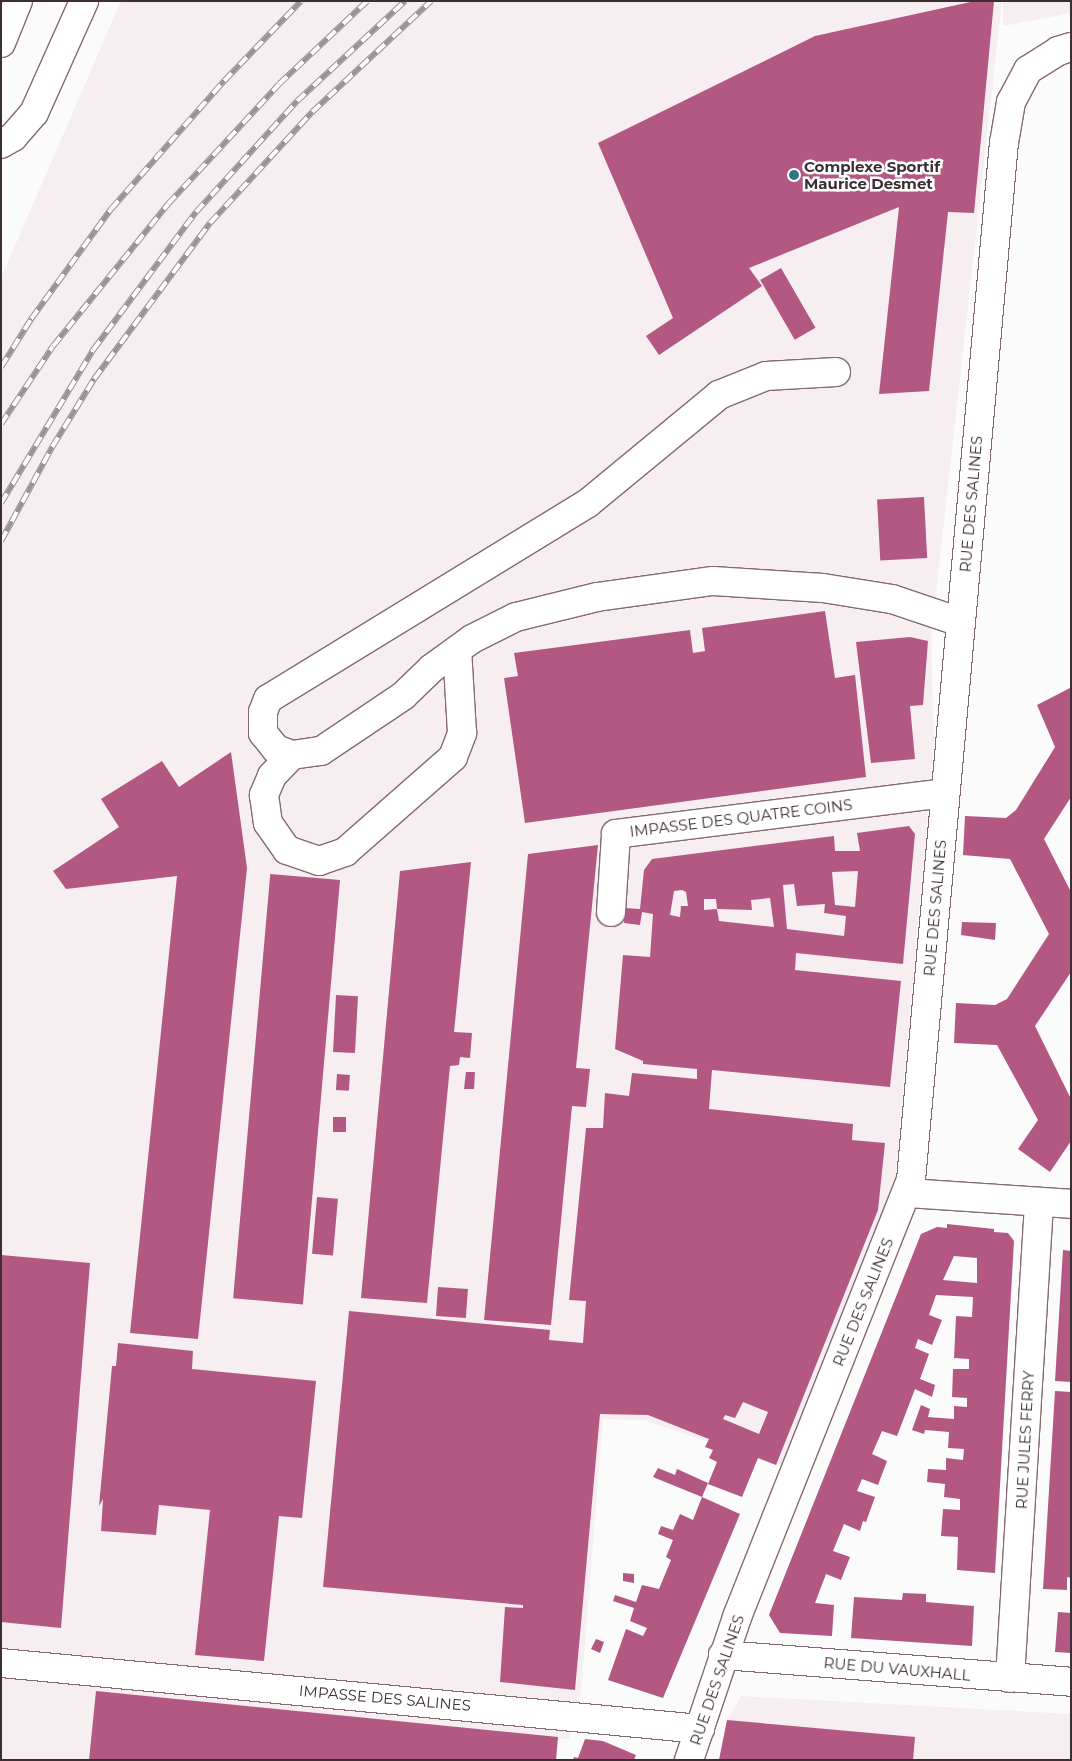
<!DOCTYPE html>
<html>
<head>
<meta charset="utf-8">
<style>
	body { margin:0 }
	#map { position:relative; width:1072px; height:1761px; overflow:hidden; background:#fbfbfb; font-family:Montserrat,sans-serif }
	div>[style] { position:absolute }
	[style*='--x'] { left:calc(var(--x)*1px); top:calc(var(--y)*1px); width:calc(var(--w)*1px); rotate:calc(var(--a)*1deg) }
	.built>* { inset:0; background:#f6eef1 }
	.building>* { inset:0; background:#b35882; transform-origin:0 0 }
	.roads { filter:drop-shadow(1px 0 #856873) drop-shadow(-1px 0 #856873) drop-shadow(0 1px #856873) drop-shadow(0 -1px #856873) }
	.minor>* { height:28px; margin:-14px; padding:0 14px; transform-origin:14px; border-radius:14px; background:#fff }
	.rail>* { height:5.5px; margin-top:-2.75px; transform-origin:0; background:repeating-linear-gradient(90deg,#fff 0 11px,#9a9396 0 22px); box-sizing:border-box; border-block:1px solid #9a9396 }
	.dots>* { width:14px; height:14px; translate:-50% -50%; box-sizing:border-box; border:2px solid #fff; border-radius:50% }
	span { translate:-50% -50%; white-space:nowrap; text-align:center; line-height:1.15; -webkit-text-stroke:5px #fff; paint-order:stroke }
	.poi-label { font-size:15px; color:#3c2f34; font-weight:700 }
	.left { translate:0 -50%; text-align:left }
	.street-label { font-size:15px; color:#3c2f34 }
	.frame { position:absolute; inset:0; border:2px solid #3c2f34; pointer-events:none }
</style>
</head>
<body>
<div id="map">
	<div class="built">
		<div style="clip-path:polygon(121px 1px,1002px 1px,931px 638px,934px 742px,893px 1203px,790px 1470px,644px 1420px,603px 1419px,581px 1692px,569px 1739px,520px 1740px,517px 1760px,1px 1760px,1px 278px)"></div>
		<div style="clip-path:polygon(1003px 1px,1071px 1px,1071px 13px,1003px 26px)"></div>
		<div style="clip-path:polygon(741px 1696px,1071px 1714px,1071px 1760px,719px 1760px,727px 1720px)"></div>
	</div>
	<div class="building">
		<div style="clip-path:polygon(975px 1px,994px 1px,974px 213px,948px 212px,929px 391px,879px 394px,899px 207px,749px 268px,762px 286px,659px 355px,646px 336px,673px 318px,598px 143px,815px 36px)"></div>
		<div style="left:781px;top:268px;width:69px;height:24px;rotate:60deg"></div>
		<div style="left:924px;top:497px;width:61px;height:47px;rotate:87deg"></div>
		<div style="clip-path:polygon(825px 611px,835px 678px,855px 675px,866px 777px,525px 823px,504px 678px,518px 676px,514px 653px,690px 630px,693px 653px,705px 651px,702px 628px)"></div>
		<div style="clip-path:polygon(910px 637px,928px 641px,923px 705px,910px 706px,915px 759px,871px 763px,856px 642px)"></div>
		<div style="clip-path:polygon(1070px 688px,1071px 797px,1044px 839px,1071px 892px,1071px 972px,1035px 1026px,1071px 1099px,1071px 1141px,1050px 1172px,1018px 1149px,1038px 1120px,997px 1045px,954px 1043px,955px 1022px,956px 1003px,995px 1005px,1007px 999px,1049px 934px,1010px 859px,963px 855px,965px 816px,1006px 818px,1016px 810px,1055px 747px,1037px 705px)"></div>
		<div style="clip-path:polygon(231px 752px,247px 868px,198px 1339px,130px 1333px,177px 876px,66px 889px,53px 871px,119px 827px,101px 799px,162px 761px,179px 787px)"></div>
		<div style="clip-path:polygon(evenodd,909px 826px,915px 834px,903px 964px,796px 953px,795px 970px,901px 981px,890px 1087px,712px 1070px,709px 1109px,853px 1124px,852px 1140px,885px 1143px,878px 1210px,776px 1465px,758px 1458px,742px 1497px,708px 1484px,717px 1462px,709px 1458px,713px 1450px,705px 1447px,709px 1439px,648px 1415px,600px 1414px,575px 1690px,500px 1682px,505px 1607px,523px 1608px,523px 1605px,323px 1587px,349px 1311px,550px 1330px,549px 1340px,583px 1343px,586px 1301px,569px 1300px,586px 1128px,603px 1128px,605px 1093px,629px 1096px,632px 1073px,697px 1079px,697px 1069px,643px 1064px,643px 1061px,615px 1049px,623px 955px,650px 957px,653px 914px,642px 912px,640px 925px,624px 923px,625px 908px,640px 909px,644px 870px,652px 859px,834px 836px,835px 851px,860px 851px,857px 833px,909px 826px,858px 871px,855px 907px,835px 905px,832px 872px,858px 871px,909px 826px,794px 884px,797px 906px,825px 904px,824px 913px,846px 916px,844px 936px,787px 929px,783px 885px,794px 884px,909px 826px,682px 890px,686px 892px,688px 906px,681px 906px,680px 917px,670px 915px,674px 891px,682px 890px,909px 826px,770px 898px,774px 927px,719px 921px,717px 909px,752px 910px,751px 900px,770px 898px,909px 826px,704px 899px,716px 899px,717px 909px,704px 910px,704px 899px,909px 826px,743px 1402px,768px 1412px,759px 1434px,723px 1419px,725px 1415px,735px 1418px,743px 1402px)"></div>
		<div style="clip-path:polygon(598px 845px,576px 1068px,590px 1069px,586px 1107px,572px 1106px,551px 1325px,484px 1320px,528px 854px)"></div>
		<div style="clip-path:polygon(471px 862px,454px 1032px,472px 1033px,470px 1058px,460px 1057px,459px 1065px,450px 1066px,427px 1303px,361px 1298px,400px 871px)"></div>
		<div style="left:340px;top:880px;width:426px;height:70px;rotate:95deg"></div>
		<div style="clip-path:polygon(962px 922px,996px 923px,995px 940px,961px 935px)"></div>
		<div style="left:336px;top:995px;width:22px;height:57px;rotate:3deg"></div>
		<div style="clip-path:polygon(466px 1072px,475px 1072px,474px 1089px,464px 1089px)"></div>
		<div style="left:337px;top:1074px;width:13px;height:16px;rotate:4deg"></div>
		<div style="left:333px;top:1117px;width:13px;height:15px"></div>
		<div style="left:317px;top:1197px;width:21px;height:57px;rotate:5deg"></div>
		<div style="clip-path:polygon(evenodd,947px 1224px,994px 1229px,994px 1232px,1008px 1233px,1014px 1241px,995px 1573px,957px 1570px,958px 1537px,941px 1536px,943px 1509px,960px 1510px,960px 1499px,944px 1497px,945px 1484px,927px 1482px,928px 1469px,946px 1470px,946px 1458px,963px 1460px,964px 1449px,948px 1448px,949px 1432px,925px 1430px,924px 1434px,912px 1430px,921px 1405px,930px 1409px,928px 1417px,954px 1419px,954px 1406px,967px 1407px,967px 1398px,952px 1397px,953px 1369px,969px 1369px,969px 1359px,954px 1358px,956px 1316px,972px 1317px,973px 1297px,936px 1295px,929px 1315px,942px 1320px,932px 1345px,918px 1339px,915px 1348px,929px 1354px,920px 1379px,935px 1385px,932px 1397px,915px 1389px,897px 1436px,882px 1431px,872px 1454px,887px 1461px,878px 1485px,862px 1479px,857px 1491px,875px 1497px,866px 1522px,863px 1521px,860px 1531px,844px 1524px,833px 1551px,850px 1557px,841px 1580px,826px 1574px,815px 1603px,834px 1605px,832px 1636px,780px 1633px,769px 1615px,921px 1234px,937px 1227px,947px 1228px,947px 1224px,954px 1256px,977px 1258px,977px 1283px,943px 1280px,954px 1256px)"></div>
		<div style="clip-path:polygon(1063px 1250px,1071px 1251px,1071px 1382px,1055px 1381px)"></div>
		<div style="clip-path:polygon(1px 1255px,90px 1263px,61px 1628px,1px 1622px)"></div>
		<div style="left:438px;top:1287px;width:30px;height:29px;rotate:4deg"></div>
		<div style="clip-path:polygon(118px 1343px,193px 1351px,192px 1369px,316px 1381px,302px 1518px,279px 1516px,264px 1661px,195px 1655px,210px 1510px,159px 1505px,156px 1535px,101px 1531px,103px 1499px,99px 1506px,112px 1366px,116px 1366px)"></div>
		<div style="clip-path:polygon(1055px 1391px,1071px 1392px,1071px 1578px,1067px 1577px,1067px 1590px,1043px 1589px)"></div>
		<div style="clip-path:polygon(658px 1468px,675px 1475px,677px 1469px,708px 1483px,702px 1497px,653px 1477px)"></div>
		<div style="clip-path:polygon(702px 1497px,740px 1514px,663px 1698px,608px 1680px,626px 1629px,643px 1636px,647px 1628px,630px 1621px,634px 1608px,613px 1601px,615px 1595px,636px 1602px,642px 1585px,659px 1589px,671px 1560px,666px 1557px,673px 1540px,658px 1534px,661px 1526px,673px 1530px,680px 1514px,693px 1520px)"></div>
		<div style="clip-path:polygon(623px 1573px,634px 1574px,634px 1583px,623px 1581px)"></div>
		<div style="clip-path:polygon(903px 1593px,926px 1594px,926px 1602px,974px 1606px,972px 1646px,851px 1638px,854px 1597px,902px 1600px)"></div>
		<div style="clip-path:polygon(1058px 1612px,1071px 1613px,1071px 1653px,1055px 1652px)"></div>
		<div style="clip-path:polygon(596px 1639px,604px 1642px,600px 1653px,591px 1649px)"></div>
		<div style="clip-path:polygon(96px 1691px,558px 1737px,556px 1760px,89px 1760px)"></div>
		<div style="clip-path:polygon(727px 1720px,915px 1737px,913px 1760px,719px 1760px)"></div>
		<div style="clip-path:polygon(585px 1739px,603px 1741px,636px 1755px,634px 1760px,573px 1760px,574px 1757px,578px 1758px)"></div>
	</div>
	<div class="roads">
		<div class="minor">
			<div style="--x:1;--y:43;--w:45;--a:-68"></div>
			<div style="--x:1;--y:144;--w:14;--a:-30"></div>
			<div style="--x:13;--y:137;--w:32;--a:-49"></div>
			<div style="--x:34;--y:113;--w:123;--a:-65.9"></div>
			<div style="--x:836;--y:372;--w:70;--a:176.7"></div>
			<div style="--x:766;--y:376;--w:51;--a:158"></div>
			<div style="--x:719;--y:395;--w:170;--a:140.5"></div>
			<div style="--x:588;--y:503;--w:375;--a:148.5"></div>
			<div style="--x:268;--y:699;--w:14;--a:111"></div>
			<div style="--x:263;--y:712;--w:21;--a:90"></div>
			<div style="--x:263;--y:733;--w:21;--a:51"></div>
			<div style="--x:276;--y:749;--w:17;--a:21"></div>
			<div style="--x:292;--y:755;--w:29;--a:-8"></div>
			<div style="--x:321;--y:751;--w:99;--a:-33.9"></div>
			<div style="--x:403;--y:696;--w:40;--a:-44"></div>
			<div style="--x:432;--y:668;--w:49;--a:-35.9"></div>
			<div style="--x:472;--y:639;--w:49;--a:-26.6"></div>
			<div style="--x:516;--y:617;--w:83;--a:-13.9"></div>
			<div style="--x:597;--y:597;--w:117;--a:-7.9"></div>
			<div style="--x:713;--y:581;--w:110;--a:3.6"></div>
			<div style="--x:823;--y:588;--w:70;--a:9.1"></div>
			<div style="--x:892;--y:599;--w:72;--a:18.7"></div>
			<div style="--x:292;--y:755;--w:29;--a:134"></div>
			<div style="--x:272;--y:776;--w:21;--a:113"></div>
			<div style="--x:264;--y:795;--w:28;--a:82"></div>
			<div style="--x:268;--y:823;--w:33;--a:55"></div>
			<div style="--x:287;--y:850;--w:34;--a:19"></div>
			<div style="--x:319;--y:861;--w:28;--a:-19"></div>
			<div style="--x:345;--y:852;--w:144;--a:-41.3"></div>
			<div style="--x:453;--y:757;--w:26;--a:-69"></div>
			<div style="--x:462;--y:733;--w:83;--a:-93.4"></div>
			<div style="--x:611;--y:912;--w:78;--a:-86.3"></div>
			<div style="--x:616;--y:834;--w:331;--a:-7.1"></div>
			<div style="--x:907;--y:1193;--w:164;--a:3.8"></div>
			<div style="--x:723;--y:1655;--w:349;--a:4.4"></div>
			<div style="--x:1;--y:1663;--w:702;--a:5.39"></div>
			<div style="--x:1010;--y:1678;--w:477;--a:-86.5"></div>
			<div style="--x:689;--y:1760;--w:151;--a:-71.4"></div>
			<div style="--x:737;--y:1617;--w:470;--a:-68.3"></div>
			<div style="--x:911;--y:1180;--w:1041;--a:-84.88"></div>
			<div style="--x:1004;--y:143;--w:42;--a:-80.3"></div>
			<div style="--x:1011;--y:102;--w:36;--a:-62"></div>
			<div style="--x:1028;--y:70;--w:36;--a:-32"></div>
			<div style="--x:1058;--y:51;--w:14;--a:-17"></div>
		</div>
	</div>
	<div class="rail">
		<div style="--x:1;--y:367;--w:57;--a:-58"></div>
		<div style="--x:31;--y:319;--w:136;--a:-54"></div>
		<div style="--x:111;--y:209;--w:171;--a:-48.6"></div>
		<div style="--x:224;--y:81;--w:111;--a:-46.1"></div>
		<div style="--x:1;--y:424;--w:94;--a:-56.3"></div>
		<div style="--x:53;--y:346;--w:183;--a:-51"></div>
		<div style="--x:168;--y:204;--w:163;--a:-47.2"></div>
		<div style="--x:279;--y:84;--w:121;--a:-43.3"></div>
		<div style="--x:1;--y:503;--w:179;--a:-59"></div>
		<div style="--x:93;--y:350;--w:172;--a:-53.3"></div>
		<div style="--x:196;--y:212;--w:150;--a:-47.7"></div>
		<div style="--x:297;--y:101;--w:147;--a:-42.8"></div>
		<div style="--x:1;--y:541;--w:107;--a:-61.5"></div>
		<div style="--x:52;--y:447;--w:80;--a:-58.3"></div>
		<div style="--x:94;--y:379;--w:194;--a:-53.4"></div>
		<div style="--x:210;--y:223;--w:151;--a:-47.4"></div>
		<div style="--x:312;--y:112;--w:163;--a:-43"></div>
	</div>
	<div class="dots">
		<div style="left:794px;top:175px;background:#307484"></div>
	</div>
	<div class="poi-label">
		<span class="left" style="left:804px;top:175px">Complexe Sportif<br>Maurice Desmet</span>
	</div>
	<div class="street-label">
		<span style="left:971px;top:504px;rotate:-85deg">RUE DES SALINES</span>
		<span style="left:741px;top:818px;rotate:-7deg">IMPASSE DES QUATRE COINS</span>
		<span style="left:935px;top:908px;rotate:-85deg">RUE DES SALINES</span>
		<span style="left:863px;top:1302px;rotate:-68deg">RUE DES SALINES</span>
		<span style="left:1025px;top:1440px;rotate:-87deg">RUE JULES FERRY</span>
		<span style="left:897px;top:1669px;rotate:5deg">RUE DU VAUXHALL</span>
		<span style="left:717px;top:1680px;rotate:-71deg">RUE DES SALINES</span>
		<span style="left:385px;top:1698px;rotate:5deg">IMPASSE DES SALINES</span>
	</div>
	<div class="frame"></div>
</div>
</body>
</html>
